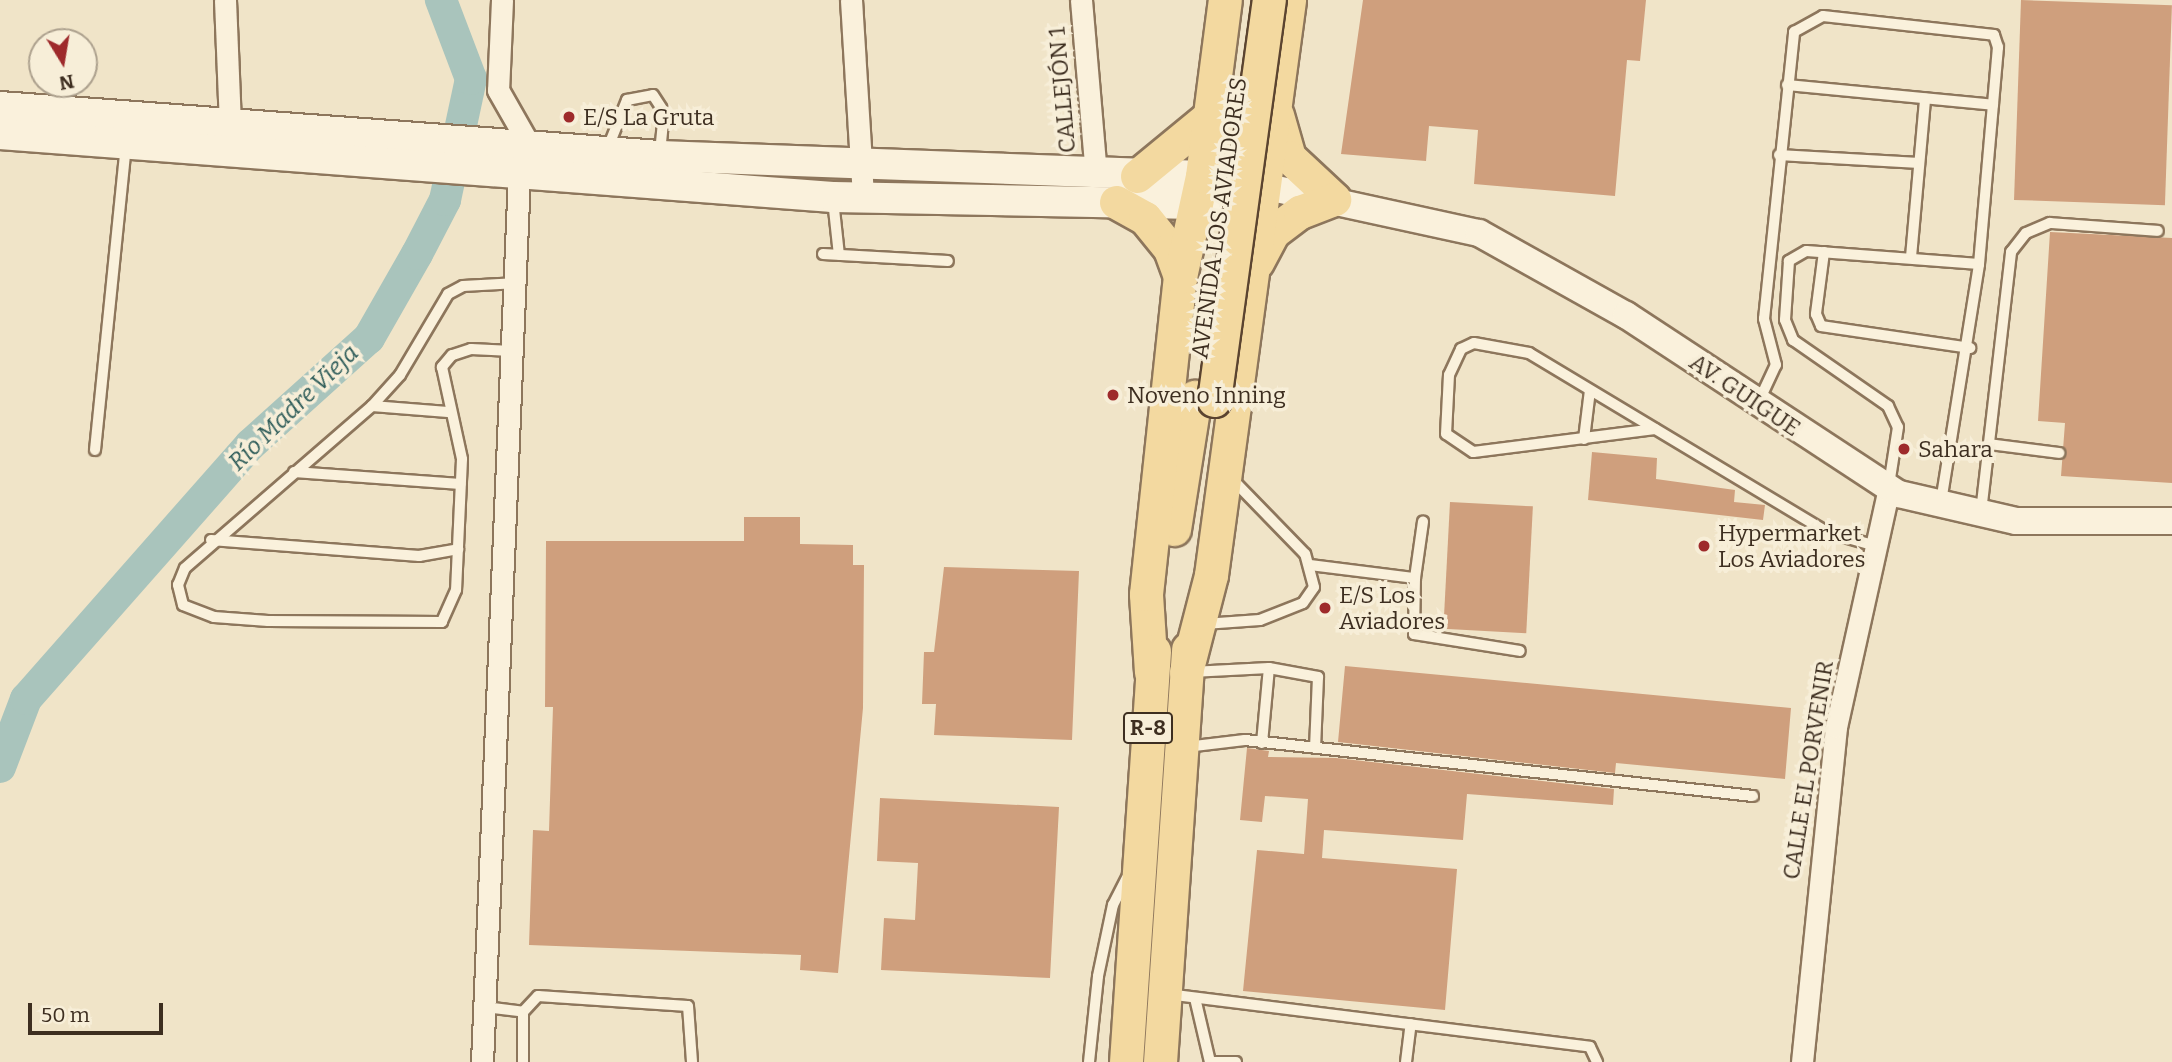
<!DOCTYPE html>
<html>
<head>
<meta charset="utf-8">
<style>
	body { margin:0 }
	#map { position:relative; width:2172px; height:1062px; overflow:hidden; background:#f0e4c8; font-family:Bitter,serif }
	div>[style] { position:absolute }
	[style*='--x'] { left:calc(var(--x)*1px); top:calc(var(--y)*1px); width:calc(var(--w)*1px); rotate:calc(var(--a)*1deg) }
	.river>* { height:32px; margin:-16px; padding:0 16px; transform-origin:16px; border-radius:16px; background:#a9c4bc }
	.building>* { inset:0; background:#cf9f7d; transform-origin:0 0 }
	.roads { filter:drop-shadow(2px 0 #8d765c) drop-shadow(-2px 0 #8d765c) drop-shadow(0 2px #8d765c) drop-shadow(0 -2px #8d765c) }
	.service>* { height:10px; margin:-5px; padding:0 5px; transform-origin:5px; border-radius:5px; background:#faf1dc }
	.minor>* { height:21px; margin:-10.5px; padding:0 10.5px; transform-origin:10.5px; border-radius:10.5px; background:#faf1dc }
	.tertiary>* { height:26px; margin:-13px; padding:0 13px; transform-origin:13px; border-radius:13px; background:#faf1dc }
	.secondary>* { height:30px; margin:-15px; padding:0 15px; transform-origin:15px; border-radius:15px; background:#faf1dc }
	.primary>* { height:33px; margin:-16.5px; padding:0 16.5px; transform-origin:16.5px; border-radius:16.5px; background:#f3d9a0 }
	.bridges { filter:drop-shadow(2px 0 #5b4430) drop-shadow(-2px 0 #5b4430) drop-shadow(0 2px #5b4430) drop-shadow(0 -2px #5b4430) }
	.primary-bridge>* { height:33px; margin:-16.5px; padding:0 16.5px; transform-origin:16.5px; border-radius:16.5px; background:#f3d9a0 }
	.dots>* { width:19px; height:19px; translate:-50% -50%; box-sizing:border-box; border:4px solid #f7eed8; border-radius:50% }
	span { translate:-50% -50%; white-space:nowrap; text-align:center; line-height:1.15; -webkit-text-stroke:7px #f7eed8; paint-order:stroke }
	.shield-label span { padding:2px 5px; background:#f7eed8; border:2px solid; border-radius:5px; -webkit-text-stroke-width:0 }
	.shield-label { font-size:21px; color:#3d2e20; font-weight:700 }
	.street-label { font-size:23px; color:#3d2e20 }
	.poi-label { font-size:23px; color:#3d2e20 }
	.left { translate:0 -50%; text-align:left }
	.water-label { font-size:24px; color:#2f5d5a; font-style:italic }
	.north { position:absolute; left:28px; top:28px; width:70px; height:70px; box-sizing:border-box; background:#f7eed8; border:2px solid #ada18e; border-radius:50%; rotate:169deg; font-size:19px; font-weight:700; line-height:28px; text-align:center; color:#3d2e20 }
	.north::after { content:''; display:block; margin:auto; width:24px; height:32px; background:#9e2a2b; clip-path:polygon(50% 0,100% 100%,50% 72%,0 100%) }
	.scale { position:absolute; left:28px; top:1003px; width:135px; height:32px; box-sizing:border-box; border:4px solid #3d2e20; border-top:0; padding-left:9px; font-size:21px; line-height:24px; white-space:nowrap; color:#3d2e20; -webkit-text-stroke:5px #f7eed8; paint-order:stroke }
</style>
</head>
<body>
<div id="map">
	<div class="river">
		<div style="--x:0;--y:767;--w:73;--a:-69.1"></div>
		<div style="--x:26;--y:699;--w:339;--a:-48.6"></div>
		<div style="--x:250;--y:445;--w:160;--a:-42"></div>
		<div style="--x:369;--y:338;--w:97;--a:-60.3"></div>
		<div style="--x:417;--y:254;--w:61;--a:-62.6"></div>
		<div style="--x:445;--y:200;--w:124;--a:-77.9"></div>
		<div style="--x:471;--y:79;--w:85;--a:-110.8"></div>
	</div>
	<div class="building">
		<div style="clip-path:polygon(1363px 0,1646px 0,1640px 61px,1627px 60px,1615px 196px,1474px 184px,1478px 130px,1429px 126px,1426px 161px,1341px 154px)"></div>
		<div style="left:2021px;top:0;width:151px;height:200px;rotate:2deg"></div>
		<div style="clip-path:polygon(2050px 232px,2172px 238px,2172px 483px,2061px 476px,2065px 423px,2038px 421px)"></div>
		<div style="clip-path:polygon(1592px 452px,1657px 458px,1656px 479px,1735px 490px,1734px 502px,1765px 505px,1763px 520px,1588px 500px)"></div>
		<div style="left:1450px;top:502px;width:83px;height:127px;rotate:3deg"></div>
		<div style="clip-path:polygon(744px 517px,800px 517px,800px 544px,853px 545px,853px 565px,864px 565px,863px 708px,838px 973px,800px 970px,801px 955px,529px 945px,533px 830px,549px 831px,553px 707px,545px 707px,546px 541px,744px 541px)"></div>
		<div style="clip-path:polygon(944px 567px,1079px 571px,1072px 740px,934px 735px,936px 704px,922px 704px,924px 652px,934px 652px)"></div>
		<div style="clip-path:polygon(1345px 666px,1791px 708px,1785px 779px,1616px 763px,1615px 773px,1338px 742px)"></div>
		<div style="clip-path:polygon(1247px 748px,1269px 751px,1268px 757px,1336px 758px,1614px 789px,1613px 805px,1467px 794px,1463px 840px,1324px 830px,1322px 858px,1457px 869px,1445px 1010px,1243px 991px,1257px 850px,1304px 854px,1308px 799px,1265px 796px,1262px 822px,1240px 820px)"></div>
		<div style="clip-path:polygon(880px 798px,1059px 807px,1050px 978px,881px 970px,884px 918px,915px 920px,918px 863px,877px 861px)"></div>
	</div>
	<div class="roads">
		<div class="service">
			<div style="--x:1787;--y:85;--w:207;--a:5.5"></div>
			<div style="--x:607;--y:150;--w:54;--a:-68.2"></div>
			<div style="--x:627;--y:100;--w:26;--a:-11"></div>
			<div style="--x:653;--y:95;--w:20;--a:57"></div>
			<div style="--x:664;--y:112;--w:41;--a:95.6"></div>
			<div style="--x:1779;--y:155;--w:140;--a:3.3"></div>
			<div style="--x:833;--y:200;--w:55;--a:83.8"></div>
			<div style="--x:1824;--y:252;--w:63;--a:97.4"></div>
			<div style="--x:1816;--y:314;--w:13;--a:67"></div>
			<div style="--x:1821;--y:326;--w:151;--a:8.4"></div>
			<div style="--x:823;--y:254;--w:125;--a:3.2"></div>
			<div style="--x:1911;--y:257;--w:159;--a:-84.9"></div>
			<div style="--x:512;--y:351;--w:41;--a:-177.2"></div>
			<div style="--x:471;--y:349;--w:20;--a:162"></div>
			<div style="--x:452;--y:355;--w:16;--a:130"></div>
			<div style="--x:442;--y:367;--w:94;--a:77.7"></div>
			<div style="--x:462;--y:459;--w:131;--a:92.6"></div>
			<div style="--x:456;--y:590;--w:35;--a:114"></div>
			<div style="--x:442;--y:622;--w:174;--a:-179.7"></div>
			<div style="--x:268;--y:621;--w:54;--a:-175.8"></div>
			<div style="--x:214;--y:617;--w:33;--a:-159"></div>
			<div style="--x:183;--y:605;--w:21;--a:-104"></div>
			<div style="--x:178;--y:585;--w:18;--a:-68"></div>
			<div style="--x:185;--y:568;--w:247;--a:-40.9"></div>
			<div style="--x:372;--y:406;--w:42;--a:-47.9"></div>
			<div style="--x:400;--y:375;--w:94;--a:-59.3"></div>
			<div style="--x:448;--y:294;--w:17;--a:-28"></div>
			<div style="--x:463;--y:286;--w:55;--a:-3.1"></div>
			<div style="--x:1759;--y:401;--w:40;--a:-65"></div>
			<div style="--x:1776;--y:365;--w:48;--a:-104.6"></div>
			<div style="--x:1764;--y:319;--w:289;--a:-84"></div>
			<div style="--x:1794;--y:32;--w:33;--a:-29"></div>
			<div style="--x:1823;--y:16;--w:172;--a:6.3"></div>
			<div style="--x:1994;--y:35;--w:13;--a:72"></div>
			<div style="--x:1998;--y:47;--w:218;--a:95"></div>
			<div style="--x:1979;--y:264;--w:173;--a:-175.7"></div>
			<div style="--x:1806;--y:251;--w:20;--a:150"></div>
			<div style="--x:1789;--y:261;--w:59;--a:93.9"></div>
			<div style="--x:1785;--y:320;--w:22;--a:68"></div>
			<div style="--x:1793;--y:340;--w:116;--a:34.8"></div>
			<div style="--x:1888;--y:406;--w:23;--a:65"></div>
			<div style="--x:1898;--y:427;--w:59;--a:98.8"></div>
			<div style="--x:372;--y:406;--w:76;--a:4.5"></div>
			<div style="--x:1655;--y:429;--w:183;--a:172.8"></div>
			<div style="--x:1473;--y:452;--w:32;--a:-146"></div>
			<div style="--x:1446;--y:434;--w:59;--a:-87.1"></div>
			<div style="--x:1449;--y:375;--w:29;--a:-65"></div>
			<div style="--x:1461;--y:349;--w:14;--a:-25"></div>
			<div style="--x:1474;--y:343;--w:56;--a:10.3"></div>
			<div style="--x:1529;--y:353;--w:348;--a:31"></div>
			<div style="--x:1827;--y:532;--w:51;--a:15.9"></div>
			<div style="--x:1584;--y:439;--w:49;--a:-83"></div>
			<div style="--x:1989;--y:444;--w:71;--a:7.3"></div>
			<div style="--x:95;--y:450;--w:306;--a:-84.2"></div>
			<div style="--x:294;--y:472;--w:167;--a:4.1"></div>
			<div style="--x:1941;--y:502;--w:241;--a:-80.9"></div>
			<div style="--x:1981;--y:512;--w:262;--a:-83.4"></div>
			<div style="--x:2011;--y:252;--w:24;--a:-52"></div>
			<div style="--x:2026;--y:233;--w:26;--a:-23"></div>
			<div style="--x:2050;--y:223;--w:108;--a:4.2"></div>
			<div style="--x:211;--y:540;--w:209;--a:4.4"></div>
			<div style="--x:419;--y:556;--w:40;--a:-10"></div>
			<div style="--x:1310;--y:565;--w:106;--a:7.1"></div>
			<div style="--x:1415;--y:578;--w:56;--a:91"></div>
			<div style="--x:1414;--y:634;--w:107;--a:9.1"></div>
			<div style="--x:1415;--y:578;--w:57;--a:-81.9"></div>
			<div style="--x:1204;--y:624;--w:56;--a:-4.1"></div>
			<div style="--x:1260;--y:620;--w:46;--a:-21.6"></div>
			<div style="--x:1303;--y:603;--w:19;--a:-55"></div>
			<div style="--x:1314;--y:587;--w:34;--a:-105"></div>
			<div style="--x:1305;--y:554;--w:107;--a:-134.2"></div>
			<div style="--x:1191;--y:672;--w:78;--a:-2.9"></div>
			<div style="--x:1262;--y:743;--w:75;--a:-84.7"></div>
			<div style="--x:1269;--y:668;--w:50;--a:10.4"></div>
			<div style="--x:1318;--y:677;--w:71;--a:92.4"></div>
			<div style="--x:1186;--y:747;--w:59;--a:-6.8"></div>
			<div style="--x:1245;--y:740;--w:511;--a:6.29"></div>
			<div style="--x:1167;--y:994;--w:426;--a:7.1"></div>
			<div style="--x:1590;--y:1047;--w:17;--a:65"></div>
			<div style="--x:1195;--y:998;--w:66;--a:76.8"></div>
			<div style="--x:485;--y:1007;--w:38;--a:7"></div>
			<div style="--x:523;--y:1062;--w:50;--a:-90"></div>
			<div style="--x:523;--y:1012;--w:22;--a:-47"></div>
			<div style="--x:538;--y:996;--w:150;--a:3.8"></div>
			<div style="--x:688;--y:1006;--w:56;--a:85.9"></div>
			<div style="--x:1089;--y:1062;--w:86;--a:-84"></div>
			<div style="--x:1098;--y:976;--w:73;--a:-78.1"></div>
			<div style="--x:1113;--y:905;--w:30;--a:-63"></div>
			<div style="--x:1212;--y:1062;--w:24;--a:0"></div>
			<div style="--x:1406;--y:1062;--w:38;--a:-83"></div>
		</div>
		<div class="minor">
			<div style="--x:225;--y:0;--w:127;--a:87.7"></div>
			<div style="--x:502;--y:0;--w:90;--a:92.5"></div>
			<div style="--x:498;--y:90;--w:64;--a:60.3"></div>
			<div style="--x:851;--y:0;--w:198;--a:86.5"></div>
			<div style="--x:1081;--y:0;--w:176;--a:85.1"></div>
			<div style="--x:482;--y:1062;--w:888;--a:-87.61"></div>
			<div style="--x:1802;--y:1062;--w:337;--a:-84.2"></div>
			<div style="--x:1836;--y:727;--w:245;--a:-77.5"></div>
		</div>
		<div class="tertiary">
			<div style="--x:1263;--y:186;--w:221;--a:12.3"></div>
			<div style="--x:1479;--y:233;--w:168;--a:29.2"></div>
			<div style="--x:1626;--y:315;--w:326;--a:33.3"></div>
			<div style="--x:1899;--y:494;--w:120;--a:13"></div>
			<div style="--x:2016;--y:521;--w:156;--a:0"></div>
		</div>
		<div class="secondary">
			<div style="--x:0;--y:107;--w:662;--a:4.25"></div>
			<div style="--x:660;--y:156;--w:542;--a:2.11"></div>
			<div style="--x:1202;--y:176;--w:62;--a:9.3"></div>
			<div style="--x:0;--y:134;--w:835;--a:4.33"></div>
			<div style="--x:833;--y:197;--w:427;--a:1.1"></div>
		</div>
		<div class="primary">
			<div style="--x:1277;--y:115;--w:44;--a:74.1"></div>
			<div style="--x:1289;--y:157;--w:62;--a:43"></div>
			<div style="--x:1137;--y:176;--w:94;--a:-39.4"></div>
			<div style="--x:1116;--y:202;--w:33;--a:29"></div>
			<div style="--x:1145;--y:218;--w:40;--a:51"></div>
			<div style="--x:1170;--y:249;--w:30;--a:70"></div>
			<div style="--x:1257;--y:262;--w:34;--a:-62"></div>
			<div style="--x:1273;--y:232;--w:34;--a:-37"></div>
			<div style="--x:1300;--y:212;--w:36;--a:-21"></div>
			<div style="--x:1174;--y:529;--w:134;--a:-81"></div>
			<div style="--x:1151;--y:672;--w:78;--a:-93.7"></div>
			<div style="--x:1146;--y:594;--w:319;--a:-83.9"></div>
			<div style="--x:1180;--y:277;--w:103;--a:-77.7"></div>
			<div style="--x:1202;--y:176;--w:177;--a:-82.6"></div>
			<div style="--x:1186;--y:672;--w:100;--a:-75.5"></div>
			<div style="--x:1211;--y:575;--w:580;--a:-82.27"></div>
			<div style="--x:1126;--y:1062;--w:412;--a:-86.1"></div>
			<div style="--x:1160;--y:1062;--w:414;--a:-86.1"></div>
		</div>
	</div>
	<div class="bridges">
		<div class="primary-bridge">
			<div style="--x:1214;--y:400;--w:404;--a:-82.2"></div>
		</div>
	</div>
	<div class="dots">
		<div style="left:569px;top:117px;background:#9e2a2b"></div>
		<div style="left:1113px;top:395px;background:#9e2a2b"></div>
		<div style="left:1904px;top:449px;background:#9e2a2b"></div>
		<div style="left:1704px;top:546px;background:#9e2a2b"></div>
		<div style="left:1325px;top:608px;background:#9e2a2b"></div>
	</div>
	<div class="shield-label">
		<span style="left:1148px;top:728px">R-8</span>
	</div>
	<div class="street-label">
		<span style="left:1062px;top:90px;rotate:-95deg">CALLEJÓN 1</span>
		<span style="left:1219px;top:218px;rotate:-82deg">AVENIDA LOS AVIADORES</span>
		<span style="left:1745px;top:395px;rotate:34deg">AV. GUIGUE</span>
		<span style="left:1808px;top:770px;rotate:-81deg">CALLE EL PORVENIR</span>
	</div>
	<div class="poi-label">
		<span class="left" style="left:583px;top:117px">E/S La Gruta</span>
		<span class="left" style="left:1127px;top:395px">Noveno Inning</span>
		<span class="left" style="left:1918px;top:449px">Sahara</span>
		<span class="left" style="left:1718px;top:546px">Hypermarket<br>Los Aviadores</span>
		<span class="left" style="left:1339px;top:608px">E/S Los<br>Aviadores</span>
	</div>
	<div class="water-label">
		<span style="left:294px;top:408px;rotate:-44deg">Río Madre Vieja</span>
	</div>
	<div class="north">N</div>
	<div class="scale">50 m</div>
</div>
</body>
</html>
